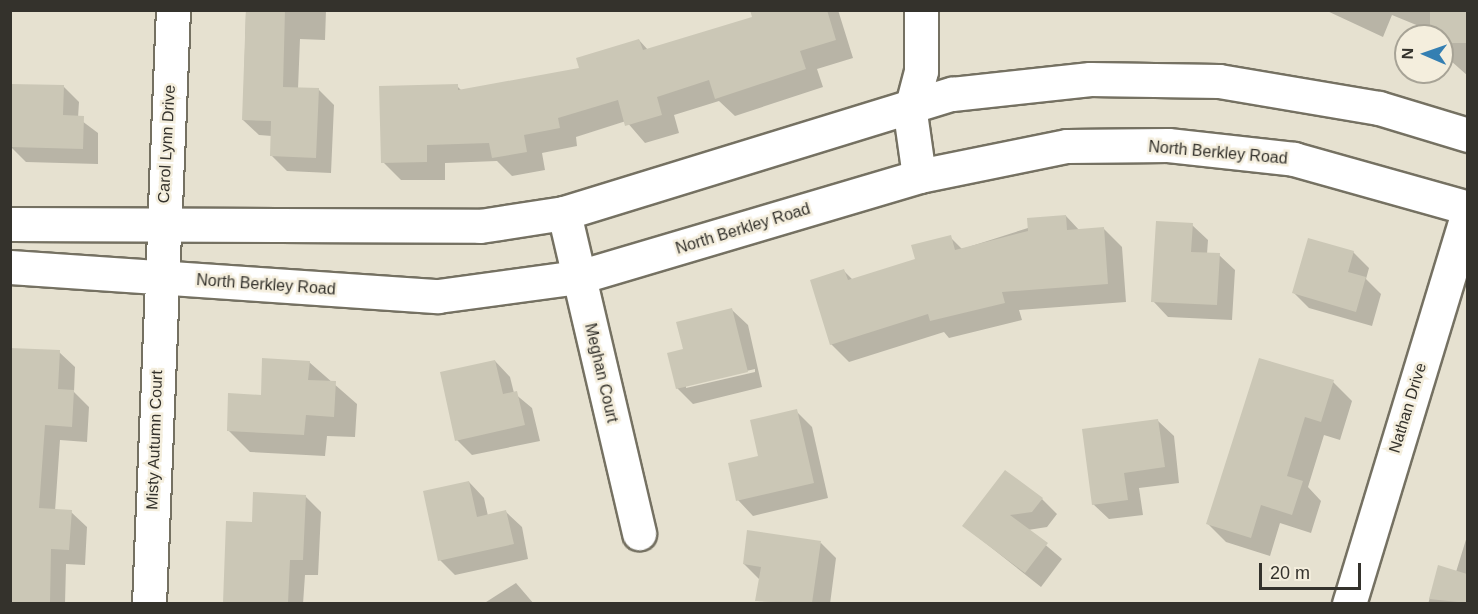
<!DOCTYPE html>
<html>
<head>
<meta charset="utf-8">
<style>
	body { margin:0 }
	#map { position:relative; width:1478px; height:614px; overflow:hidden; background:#e6e1d0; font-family:Helvetica,sans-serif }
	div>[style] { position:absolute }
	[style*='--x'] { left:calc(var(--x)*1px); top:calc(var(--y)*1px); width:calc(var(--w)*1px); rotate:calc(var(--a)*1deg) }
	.shadow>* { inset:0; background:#0003 }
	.building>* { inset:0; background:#cbc7b6 }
	.roads { filter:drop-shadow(2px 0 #757162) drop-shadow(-2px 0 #757162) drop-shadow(0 2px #757162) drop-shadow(0 -2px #757162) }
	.street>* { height:33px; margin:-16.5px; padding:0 16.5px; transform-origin:16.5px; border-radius:16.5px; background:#fff }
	span { translate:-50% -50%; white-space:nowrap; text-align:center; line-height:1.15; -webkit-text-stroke:5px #f4eedd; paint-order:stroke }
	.street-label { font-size:16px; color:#34322c }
	.frame { position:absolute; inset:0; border:12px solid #34322c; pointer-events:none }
	.north { position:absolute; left:1394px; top:24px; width:60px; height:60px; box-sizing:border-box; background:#f4eedd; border:2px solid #a7a396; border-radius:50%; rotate:272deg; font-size:16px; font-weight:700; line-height:24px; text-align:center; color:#34322c }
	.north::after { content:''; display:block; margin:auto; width:21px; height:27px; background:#347fb2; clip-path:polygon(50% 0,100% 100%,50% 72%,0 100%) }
	.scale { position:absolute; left:1259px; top:563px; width:102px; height:27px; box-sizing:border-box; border:3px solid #34322c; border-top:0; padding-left:8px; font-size:18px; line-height:21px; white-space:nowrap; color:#34322c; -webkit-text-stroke:4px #f4eedd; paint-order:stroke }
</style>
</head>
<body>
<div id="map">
	<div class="shadow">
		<div style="clip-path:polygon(246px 10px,326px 10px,325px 40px,300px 39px,298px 89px,318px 89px,334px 105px,331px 173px,287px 171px,272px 156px,272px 136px,259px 135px,243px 120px)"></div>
		<div style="clip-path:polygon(752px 10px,838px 10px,853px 58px,817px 69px,823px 87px,735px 116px,719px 101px,674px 115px,679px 133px,645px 143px,626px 121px,576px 137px,577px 146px,542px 153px,545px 170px,512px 176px,497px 161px,445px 163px,445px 180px,401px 180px,383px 162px,457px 86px,462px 91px,581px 69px,639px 40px,648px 50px,754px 18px)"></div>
		<div style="clip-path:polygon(1325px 10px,1468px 10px,1468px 76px,1442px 53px,1442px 36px,1431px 36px,1431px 31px,1392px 15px,1383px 37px)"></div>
		<div style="clip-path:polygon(63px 86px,79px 102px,78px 118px,98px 133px,98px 164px,26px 162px,11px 147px)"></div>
		<div style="clip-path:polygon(1066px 216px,1080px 231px,1104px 229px,1122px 247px,1126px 302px,1019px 310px,1022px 320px,949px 338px,944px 332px,849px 362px,831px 344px,844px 271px,853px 280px,916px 260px,950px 237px,962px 249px)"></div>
		<div style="clip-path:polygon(1192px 225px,1208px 240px,1207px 254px,1219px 255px,1235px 270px,1232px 320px,1168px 317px,1153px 301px)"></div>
		<div style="clip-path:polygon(1353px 252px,1369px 268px,1366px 279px,1381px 294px,1372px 326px,1309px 308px,1294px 293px)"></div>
		<div style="clip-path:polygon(evenodd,732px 310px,748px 325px,762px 387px,693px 404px,677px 388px,685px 350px,732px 310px,755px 369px,755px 372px,686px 388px,686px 385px,755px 369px)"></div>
		<div style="clip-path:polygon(10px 349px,59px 352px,75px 367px,74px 392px,89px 407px,87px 442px,60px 440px,55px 511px,71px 512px,87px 527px,85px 565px,66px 564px,65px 604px,10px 604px)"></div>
		<div style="clip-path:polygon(495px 361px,510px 377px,514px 393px,532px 408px,540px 441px,472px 455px,457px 440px)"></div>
		<div style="clip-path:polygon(309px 362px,357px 404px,355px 437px,327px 436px,325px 456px,250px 452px,228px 430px,262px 396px)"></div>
		<div style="clip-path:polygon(1333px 382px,1352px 401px,1340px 440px,1324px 435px,1308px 487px,1321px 501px,1311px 533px,1280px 523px,1270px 556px,1226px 542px,1207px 523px)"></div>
		<div style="clip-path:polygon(796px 411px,812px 427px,828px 498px,753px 516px,738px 500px,760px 457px)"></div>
		<div style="clip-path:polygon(1158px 421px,1174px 436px,1179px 483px,1139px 488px,1143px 515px,1109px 519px,1093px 504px)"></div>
		<div style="clip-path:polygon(469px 482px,484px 498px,488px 516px,506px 512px,522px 527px,528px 559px,455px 575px,440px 560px)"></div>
		<div style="clip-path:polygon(305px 496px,321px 512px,318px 575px,305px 575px,303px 604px,224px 604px,227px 522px,253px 523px)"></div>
		<div style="clip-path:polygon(1042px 499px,1057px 514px,1047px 527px,1028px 530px,1062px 559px,1041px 587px,964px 526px)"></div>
		<div style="clip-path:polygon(1468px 533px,1468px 604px,1428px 604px,1439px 567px,1456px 572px)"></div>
		<div style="clip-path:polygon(821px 543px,836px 558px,830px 604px,757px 601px,760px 580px,744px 564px)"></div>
		<div style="clip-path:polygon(516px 583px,534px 604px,483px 604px)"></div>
	</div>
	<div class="building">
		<div style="clip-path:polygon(246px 10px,285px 10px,283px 87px,319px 88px,316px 158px,270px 156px,271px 121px,242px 120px)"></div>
		<div style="clip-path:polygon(750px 10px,827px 10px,836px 40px,800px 51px,806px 69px,715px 99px,709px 80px,657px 97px,662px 115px,625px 126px,618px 100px,558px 118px,560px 128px,524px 135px,527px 152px,492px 158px,489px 143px,427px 145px,427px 162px,381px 163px,379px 86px,458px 84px,458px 90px,579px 68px,576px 58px,639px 39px,643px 50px,752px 17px)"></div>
		<div style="clip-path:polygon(1430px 10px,1467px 10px,1467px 43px,1442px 43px,1442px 36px,1430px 36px)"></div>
		<div style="clip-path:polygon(10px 84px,64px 85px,63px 115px,84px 116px,83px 149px,10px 147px)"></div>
		<div style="clip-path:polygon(1066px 215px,1067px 230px,1104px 227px,1108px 284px,1002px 292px,1005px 303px,930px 321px,928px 314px,830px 345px,810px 280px,844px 269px,848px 280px,915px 259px,911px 245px,951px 235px,955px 250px,1028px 231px,1027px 218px)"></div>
		<div style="clip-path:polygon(1156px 221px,1193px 223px,1191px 252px,1220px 253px,1217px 305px,1151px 302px)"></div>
		<div style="clip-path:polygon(1308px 238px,1354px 251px,1348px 272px,1366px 277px,1356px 312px,1292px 293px)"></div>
		<div style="clip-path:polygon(732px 308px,748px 372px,676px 389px,667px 353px,683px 349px,676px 322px)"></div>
		<div style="clip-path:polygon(10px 348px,60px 350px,58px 389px,74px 390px,72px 427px,45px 425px,39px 508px,72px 510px,69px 550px,51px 549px,50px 603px,10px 603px)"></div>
		<div style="clip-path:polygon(262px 358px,310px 361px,308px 380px,336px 381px,334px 417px,306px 415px,304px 435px,227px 431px,228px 393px,261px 395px)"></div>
		<div style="clip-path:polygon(1259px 358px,1334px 380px,1321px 422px,1305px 417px,1287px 476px,1303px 481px,1292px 515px,1261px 505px,1251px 538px,1206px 524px)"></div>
		<div style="clip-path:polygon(495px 360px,503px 394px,517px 391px,525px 425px,455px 441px,440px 372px)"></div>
		<div style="clip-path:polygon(797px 409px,814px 483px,736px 501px,728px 463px,758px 456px,750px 420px)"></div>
		<div style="clip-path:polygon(1158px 419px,1165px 467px,1124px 473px,1128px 500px,1092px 505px,1082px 429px)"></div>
		<div style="clip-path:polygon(1005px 470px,1043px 498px,1032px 512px,1010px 515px,1048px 543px,1025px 573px,962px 526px)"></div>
		<div style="clip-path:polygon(469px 481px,477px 517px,506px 510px,514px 544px,438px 561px,423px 491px)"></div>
		<div style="clip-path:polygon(253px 492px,306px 495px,303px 560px,290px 560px,288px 603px,223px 603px,226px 521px,252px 522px)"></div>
		<div style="clip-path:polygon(747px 530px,821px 541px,812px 603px,755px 601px,761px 567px,743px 564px)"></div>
		<div style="clip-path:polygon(1438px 565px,1467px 574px,1467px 603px,1429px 599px)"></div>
	</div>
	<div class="roads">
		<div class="street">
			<div style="--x:919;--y:176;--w:64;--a:-98.1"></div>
			<div style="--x:910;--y:113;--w:43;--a:-75.3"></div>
			<div style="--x:921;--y:71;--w:61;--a:-90"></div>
			<div style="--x:564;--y:213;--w:329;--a:76.8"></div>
			<div style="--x:10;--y:224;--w:470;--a:0.2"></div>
			<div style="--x:480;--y:226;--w:85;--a:-8.8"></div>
			<div style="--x:564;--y:213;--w:406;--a:-17.1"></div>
			<div style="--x:952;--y:94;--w:139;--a:-6.2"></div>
			<div style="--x:1090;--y:79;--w:129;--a:0.9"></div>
			<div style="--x:1219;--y:81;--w:162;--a:9.6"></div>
			<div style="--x:1379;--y:108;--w:93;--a:16.9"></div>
			<div style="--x:10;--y:267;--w:429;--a:3.9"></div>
			<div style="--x:438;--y:296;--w:142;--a:-7.7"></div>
			<div style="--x:579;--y:277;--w:355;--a:-16.5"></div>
			<div style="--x:919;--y:176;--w:151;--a:-11.5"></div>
			<div style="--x:1067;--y:146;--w:101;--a:-0.6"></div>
			<div style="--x:1168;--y:145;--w:127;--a:6.3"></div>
			<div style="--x:1294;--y:159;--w:181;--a:15.7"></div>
			<div style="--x:149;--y:604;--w:594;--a:-87.69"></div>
			<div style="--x:1349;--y:604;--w:409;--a:-73.1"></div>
		</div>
	</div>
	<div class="street-label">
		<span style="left:167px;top:144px;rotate:-87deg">Carol Lynn Drive</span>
		<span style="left:1218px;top:153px;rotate:5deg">North Berkley Road</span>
		<span style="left:743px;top:229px;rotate:-17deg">North Berkley Road</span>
		<span style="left:266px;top:285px;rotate:4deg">North Berkley Road</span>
		<span style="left:601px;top:373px;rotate:77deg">Meghan Court</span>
		<span style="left:1408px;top:408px;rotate:-73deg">Nathan Drive</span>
		<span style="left:155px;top:440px;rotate:-88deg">Misty Autumn Court</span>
	</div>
	<div class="frame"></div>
	<div class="north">N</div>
	<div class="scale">20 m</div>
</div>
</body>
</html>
